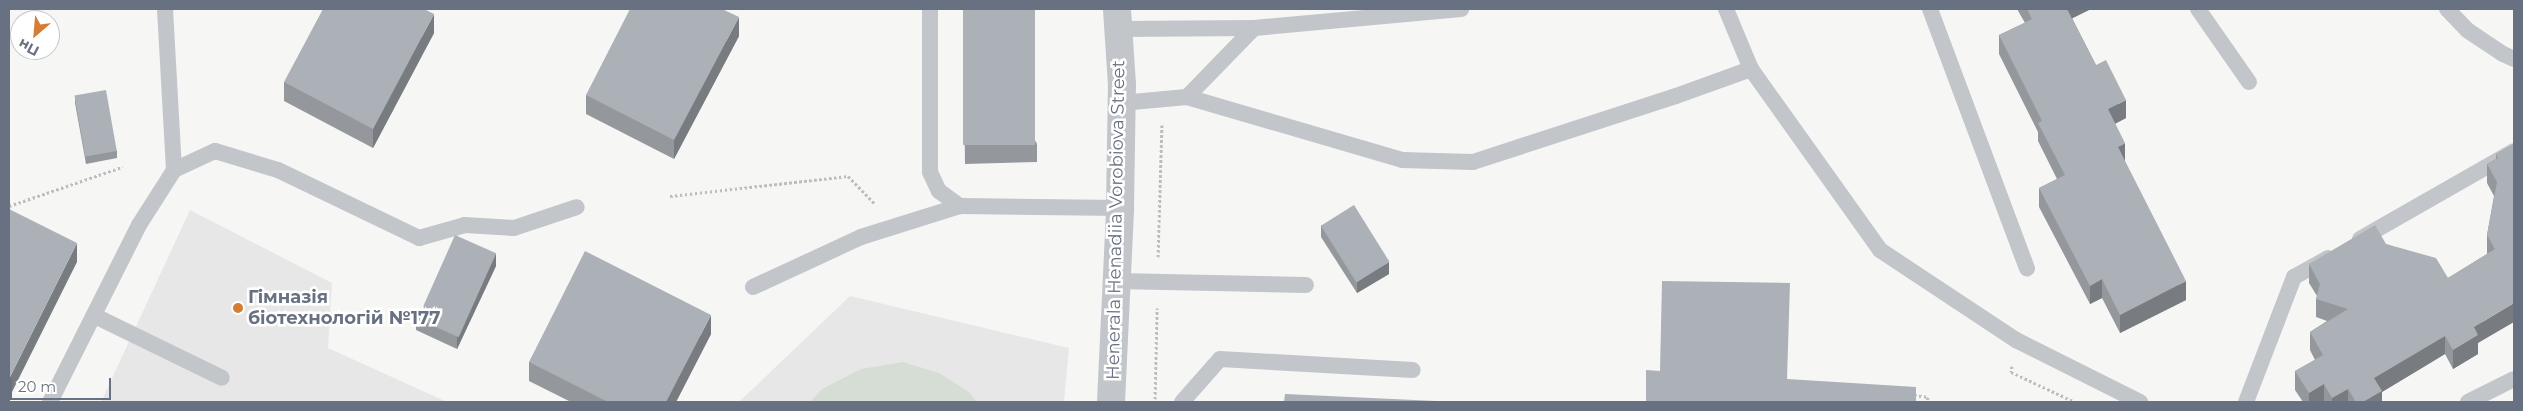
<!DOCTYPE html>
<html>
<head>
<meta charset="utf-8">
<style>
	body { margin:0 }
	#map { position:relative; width:2523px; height:411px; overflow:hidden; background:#f6f6f4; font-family:Montserrat,sans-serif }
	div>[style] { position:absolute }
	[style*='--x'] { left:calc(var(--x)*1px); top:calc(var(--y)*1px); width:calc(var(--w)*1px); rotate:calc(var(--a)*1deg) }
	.built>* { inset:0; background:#e7e7e7 }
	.green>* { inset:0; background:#d6ddd5 }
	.path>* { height:3px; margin-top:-1.5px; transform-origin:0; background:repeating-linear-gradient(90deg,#bcbdc0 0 2.5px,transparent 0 5px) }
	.lane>* { height:16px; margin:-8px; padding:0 8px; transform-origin:8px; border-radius:8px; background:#c2c5c9 }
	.street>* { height:28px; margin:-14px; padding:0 14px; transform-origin:14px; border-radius:14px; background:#c2c5c9 }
	.wall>* { inset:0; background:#94989d }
	.shaded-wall>* { inset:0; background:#787c80 }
	.building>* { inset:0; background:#acb1b7; transform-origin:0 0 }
	.dots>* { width:14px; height:14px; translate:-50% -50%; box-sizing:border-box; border:2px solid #fff; border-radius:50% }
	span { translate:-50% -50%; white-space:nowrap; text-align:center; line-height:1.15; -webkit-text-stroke:5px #fff; paint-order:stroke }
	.street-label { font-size:18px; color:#687182 }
	.poi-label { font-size:18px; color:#687182; font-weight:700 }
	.left { translate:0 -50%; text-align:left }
	.frame { position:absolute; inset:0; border:10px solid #687182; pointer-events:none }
	.north { position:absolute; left:10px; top:10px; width:50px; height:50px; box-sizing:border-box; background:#fff; border:1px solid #c3c6cd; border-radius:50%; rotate:207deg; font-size:14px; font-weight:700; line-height:20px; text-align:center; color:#687182 }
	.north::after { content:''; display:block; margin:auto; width:18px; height:22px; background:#d57d35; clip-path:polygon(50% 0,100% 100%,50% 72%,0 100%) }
	.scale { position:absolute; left:10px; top:378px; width:101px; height:22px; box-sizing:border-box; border:2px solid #687182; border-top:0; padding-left:6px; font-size:15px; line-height:18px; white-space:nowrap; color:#687182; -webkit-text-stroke:4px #fff; paint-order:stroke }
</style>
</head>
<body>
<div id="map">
	<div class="built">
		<div style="clip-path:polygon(190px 210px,332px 283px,328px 348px,447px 402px,101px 402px)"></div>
		<div style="clip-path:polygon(850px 296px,1069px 348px,1064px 402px,739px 402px)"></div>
	</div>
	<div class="green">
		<div style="clip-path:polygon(903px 362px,939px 373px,969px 392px,977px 402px,810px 402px,822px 389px,861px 369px)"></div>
	</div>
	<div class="path">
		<div style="--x:670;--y:196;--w:179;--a:-6.4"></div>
		<div style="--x:848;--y:176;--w:40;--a:46"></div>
		<div style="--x:9;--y:206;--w:120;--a:-19"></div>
		<div style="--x:1158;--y:257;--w:132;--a:-88.3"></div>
		<div style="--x:2012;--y:366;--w:6;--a:99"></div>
		<div style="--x:2011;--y:372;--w:71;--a:25.1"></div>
		<div style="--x:1914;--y:395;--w:14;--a:8"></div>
		<div style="--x:1928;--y:397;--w:5;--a:101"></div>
		<div style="--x:1155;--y:399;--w:91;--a:-88.7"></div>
	</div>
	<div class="lane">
		<div style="--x:165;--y:9;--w:161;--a:86.8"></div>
		<div style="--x:930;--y:9;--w:163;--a:90"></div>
		<div style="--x:930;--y:172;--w:21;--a:65"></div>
		<div style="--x:939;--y:191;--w:26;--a:36"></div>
		<div style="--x:1726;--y:9;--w:65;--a:67.4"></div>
		<div style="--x:1751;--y:69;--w:222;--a:54.5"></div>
		<div style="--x:1880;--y:250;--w:163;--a:33.5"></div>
		<div style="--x:2016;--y:340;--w:139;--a:26.6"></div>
		<div style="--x:1930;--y:9;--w:277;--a:69.5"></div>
		<div style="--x:2198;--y:9;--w:89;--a:55.1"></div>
		<div style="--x:2447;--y:9;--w:29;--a:46"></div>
		<div style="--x:2467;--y:30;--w:43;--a:33.7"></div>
		<div style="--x:2503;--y:54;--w:12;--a:24"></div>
		<div style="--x:1119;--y:29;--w:135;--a:-0.4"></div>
		<div style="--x:1187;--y:97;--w:96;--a:-45.8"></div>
		<div style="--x:1254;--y:28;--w:208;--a:-5.2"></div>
		<div style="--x:1121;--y:103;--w:66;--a:-5.2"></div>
		<div style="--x:1187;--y:97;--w:224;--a:16.3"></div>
		<div style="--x:1402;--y:160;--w:71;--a:1.6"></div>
		<div style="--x:1473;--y:162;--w:213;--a:-18"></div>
		<div style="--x:1676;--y:96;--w:80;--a:-19.8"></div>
		<div style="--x:2360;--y:239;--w:177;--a:-29.7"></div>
		<div style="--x:1117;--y:281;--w:189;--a:1.2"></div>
		<div style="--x:753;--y:287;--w:119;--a:-24.8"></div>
		<div style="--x:861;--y:237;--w:104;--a:-17.4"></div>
		<div style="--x:960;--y:206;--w:160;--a:0.7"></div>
		<div style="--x:95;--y:316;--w:141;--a:26"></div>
		<div style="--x:50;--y:402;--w:198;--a:-63.3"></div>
		<div style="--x:139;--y:225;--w:65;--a:-57.5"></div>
		<div style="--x:174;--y:170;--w:45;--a:-24.9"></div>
		<div style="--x:215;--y:151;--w:66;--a:16.8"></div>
		<div style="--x:278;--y:170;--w:157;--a:25.7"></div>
		<div style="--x:419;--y:238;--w:48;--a:-15.8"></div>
		<div style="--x:465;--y:225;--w:49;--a:3.5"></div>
		<div style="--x:514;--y:228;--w:66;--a:-18.4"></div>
		<div style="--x:1182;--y:402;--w:57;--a:-48.5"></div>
		<div style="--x:1220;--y:359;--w:193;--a:3.3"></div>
		<div style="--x:2246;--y:402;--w:134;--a:-69"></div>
		<div style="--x:2294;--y:277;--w:39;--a:-29"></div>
		<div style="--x:2468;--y:402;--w:51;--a:-26.6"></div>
	</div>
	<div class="street">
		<div style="--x:1111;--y:402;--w:194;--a:-87.3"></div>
		<div style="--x:1120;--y:208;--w:123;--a:-89.1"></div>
		<div style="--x:1122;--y:85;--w:76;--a:-93.8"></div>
	</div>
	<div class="wall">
		<div style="clip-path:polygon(963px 9px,1037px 144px,1037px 162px,965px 164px)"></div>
		<div style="clip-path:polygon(2017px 9px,2091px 9px,2072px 18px,2096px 65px,2126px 118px,2115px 124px,2125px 162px,2186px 300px,2120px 333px,2102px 298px,2090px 304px,2039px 207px,2039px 188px,2057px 179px,2038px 141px,2038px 132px,1999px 54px,1999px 35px,2025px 23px)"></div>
		<div style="clip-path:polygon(434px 33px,373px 148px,284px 101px,284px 82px)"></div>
		<div style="clip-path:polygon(739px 36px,674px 159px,586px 114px,586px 95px)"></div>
		<div style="clip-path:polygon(75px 96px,117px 151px,117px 158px,86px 164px,75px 103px)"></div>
		<div style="clip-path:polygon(2514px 144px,2478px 343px,2478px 354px,2453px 369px,2445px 354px,2382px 392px,2382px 402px,2303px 402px,2295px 390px,2295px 371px,2315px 360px,2310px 350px,2310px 332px,2327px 321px,2316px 317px,2316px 299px,2317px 296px,2309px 283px,2309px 264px,2386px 244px,2448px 278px,2487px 254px,2487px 235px,2494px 196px,2487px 183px,2487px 164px,2496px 159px,2496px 154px)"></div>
		<div style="clip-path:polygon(1321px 225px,1389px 274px,1357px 293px,1321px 237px)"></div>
		<div style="clip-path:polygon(496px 266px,457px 349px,416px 330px,416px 318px)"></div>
		<div style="clip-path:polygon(711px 334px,676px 402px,571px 402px,529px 381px,529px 362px)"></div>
	</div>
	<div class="shaded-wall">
		<div style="clip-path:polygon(2065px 9px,2091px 9px,2065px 22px)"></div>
		<div style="clip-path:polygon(434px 14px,434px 33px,373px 148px,373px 129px)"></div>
		<div style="clip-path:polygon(739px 17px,739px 36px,674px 159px,674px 140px)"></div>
		<div style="clip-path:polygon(2126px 100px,2126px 118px,2108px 127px,2108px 109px)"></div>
		<div style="clip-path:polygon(2125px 143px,2125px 162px,2118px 147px)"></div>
		<div style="clip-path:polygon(77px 243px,77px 262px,9px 398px,9px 379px)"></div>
		<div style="clip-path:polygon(496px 253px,496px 266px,457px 349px,457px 337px)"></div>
		<div style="clip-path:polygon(1389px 262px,1389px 274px,1357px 293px,1357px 281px)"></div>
		<div style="clip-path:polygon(2102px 279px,2102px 298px,2090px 304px,2090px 286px)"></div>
		<div style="clip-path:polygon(2186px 281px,2186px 300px,2120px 333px,2120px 315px)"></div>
		<div style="clip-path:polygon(2514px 303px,2514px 322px,2478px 343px,2478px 354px,2453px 369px,2453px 350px,2474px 327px)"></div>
		<div style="clip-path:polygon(711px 315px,711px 334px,676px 402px,666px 402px)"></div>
		<div style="clip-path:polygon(2445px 336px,2445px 354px,2382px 392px,2382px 402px,2363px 402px,2374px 378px)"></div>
		<div style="clip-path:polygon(2324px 384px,2324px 402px,2309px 402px,2309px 393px)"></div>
		<div style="clip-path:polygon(2348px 389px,2348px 402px,2332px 402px,2332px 398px)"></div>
	</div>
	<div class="building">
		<div style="clip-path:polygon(323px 9px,424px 9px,434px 14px,373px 129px,284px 82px)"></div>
		<div style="clip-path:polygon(630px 9px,722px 9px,739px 17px,674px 140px,586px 95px)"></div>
		<div style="left:963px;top:9px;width:72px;height:136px"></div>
		<div style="clip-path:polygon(2027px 9px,2067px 9px,2096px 65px,2106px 60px,2126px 100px,2108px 109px,2125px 143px,2118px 147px,2186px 281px,2120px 315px,2102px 279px,2090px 286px,2039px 188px,2065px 175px,2038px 123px,2042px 121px,1999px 35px,2032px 19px)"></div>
		<div style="left:106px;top:90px;width:62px;height:32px;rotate:80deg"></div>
		<div style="clip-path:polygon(2514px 144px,2514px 303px,2474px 327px,2478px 335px,2453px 350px,2445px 336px,2374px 378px,2382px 391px,2363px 402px,2356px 402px,2348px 389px,2332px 398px,2324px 384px,2309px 393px,2295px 371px,2323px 355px,2310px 332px,2348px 309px,2316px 299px,2320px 284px,2309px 264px,2375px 225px,2386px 244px,2436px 258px,2448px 278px,2495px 249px,2487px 235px,2497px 182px,2487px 164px,2498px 158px,2496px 154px)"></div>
		<div style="left:1354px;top:205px;width:67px;height:39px;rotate:58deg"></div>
		<div style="clip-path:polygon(9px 209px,77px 243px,9px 379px)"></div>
		<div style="left:455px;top:235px;width:45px;height:92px;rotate:24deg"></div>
		<div style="clip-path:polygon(585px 251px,711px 315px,666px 402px,608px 402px,529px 362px)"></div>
		<div style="clip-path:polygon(1662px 281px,1790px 283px,1787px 379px,1916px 387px,1916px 402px,1646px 402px,1646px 370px,1660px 371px)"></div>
		<div style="clip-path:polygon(1285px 394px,1436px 401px,1436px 402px,1284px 402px)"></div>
	</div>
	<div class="dots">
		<div style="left:238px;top:308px;background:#d57d35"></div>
	</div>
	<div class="street-label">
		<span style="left:1116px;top:220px;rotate:-89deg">Henerala Henadiia Vorobiova Street</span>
	</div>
	<div class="poi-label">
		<span class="left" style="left:248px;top:308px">Гімназія<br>біотехнологій №177</span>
	</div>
	<div class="frame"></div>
	<div class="north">Пн</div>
	<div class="scale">20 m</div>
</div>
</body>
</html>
